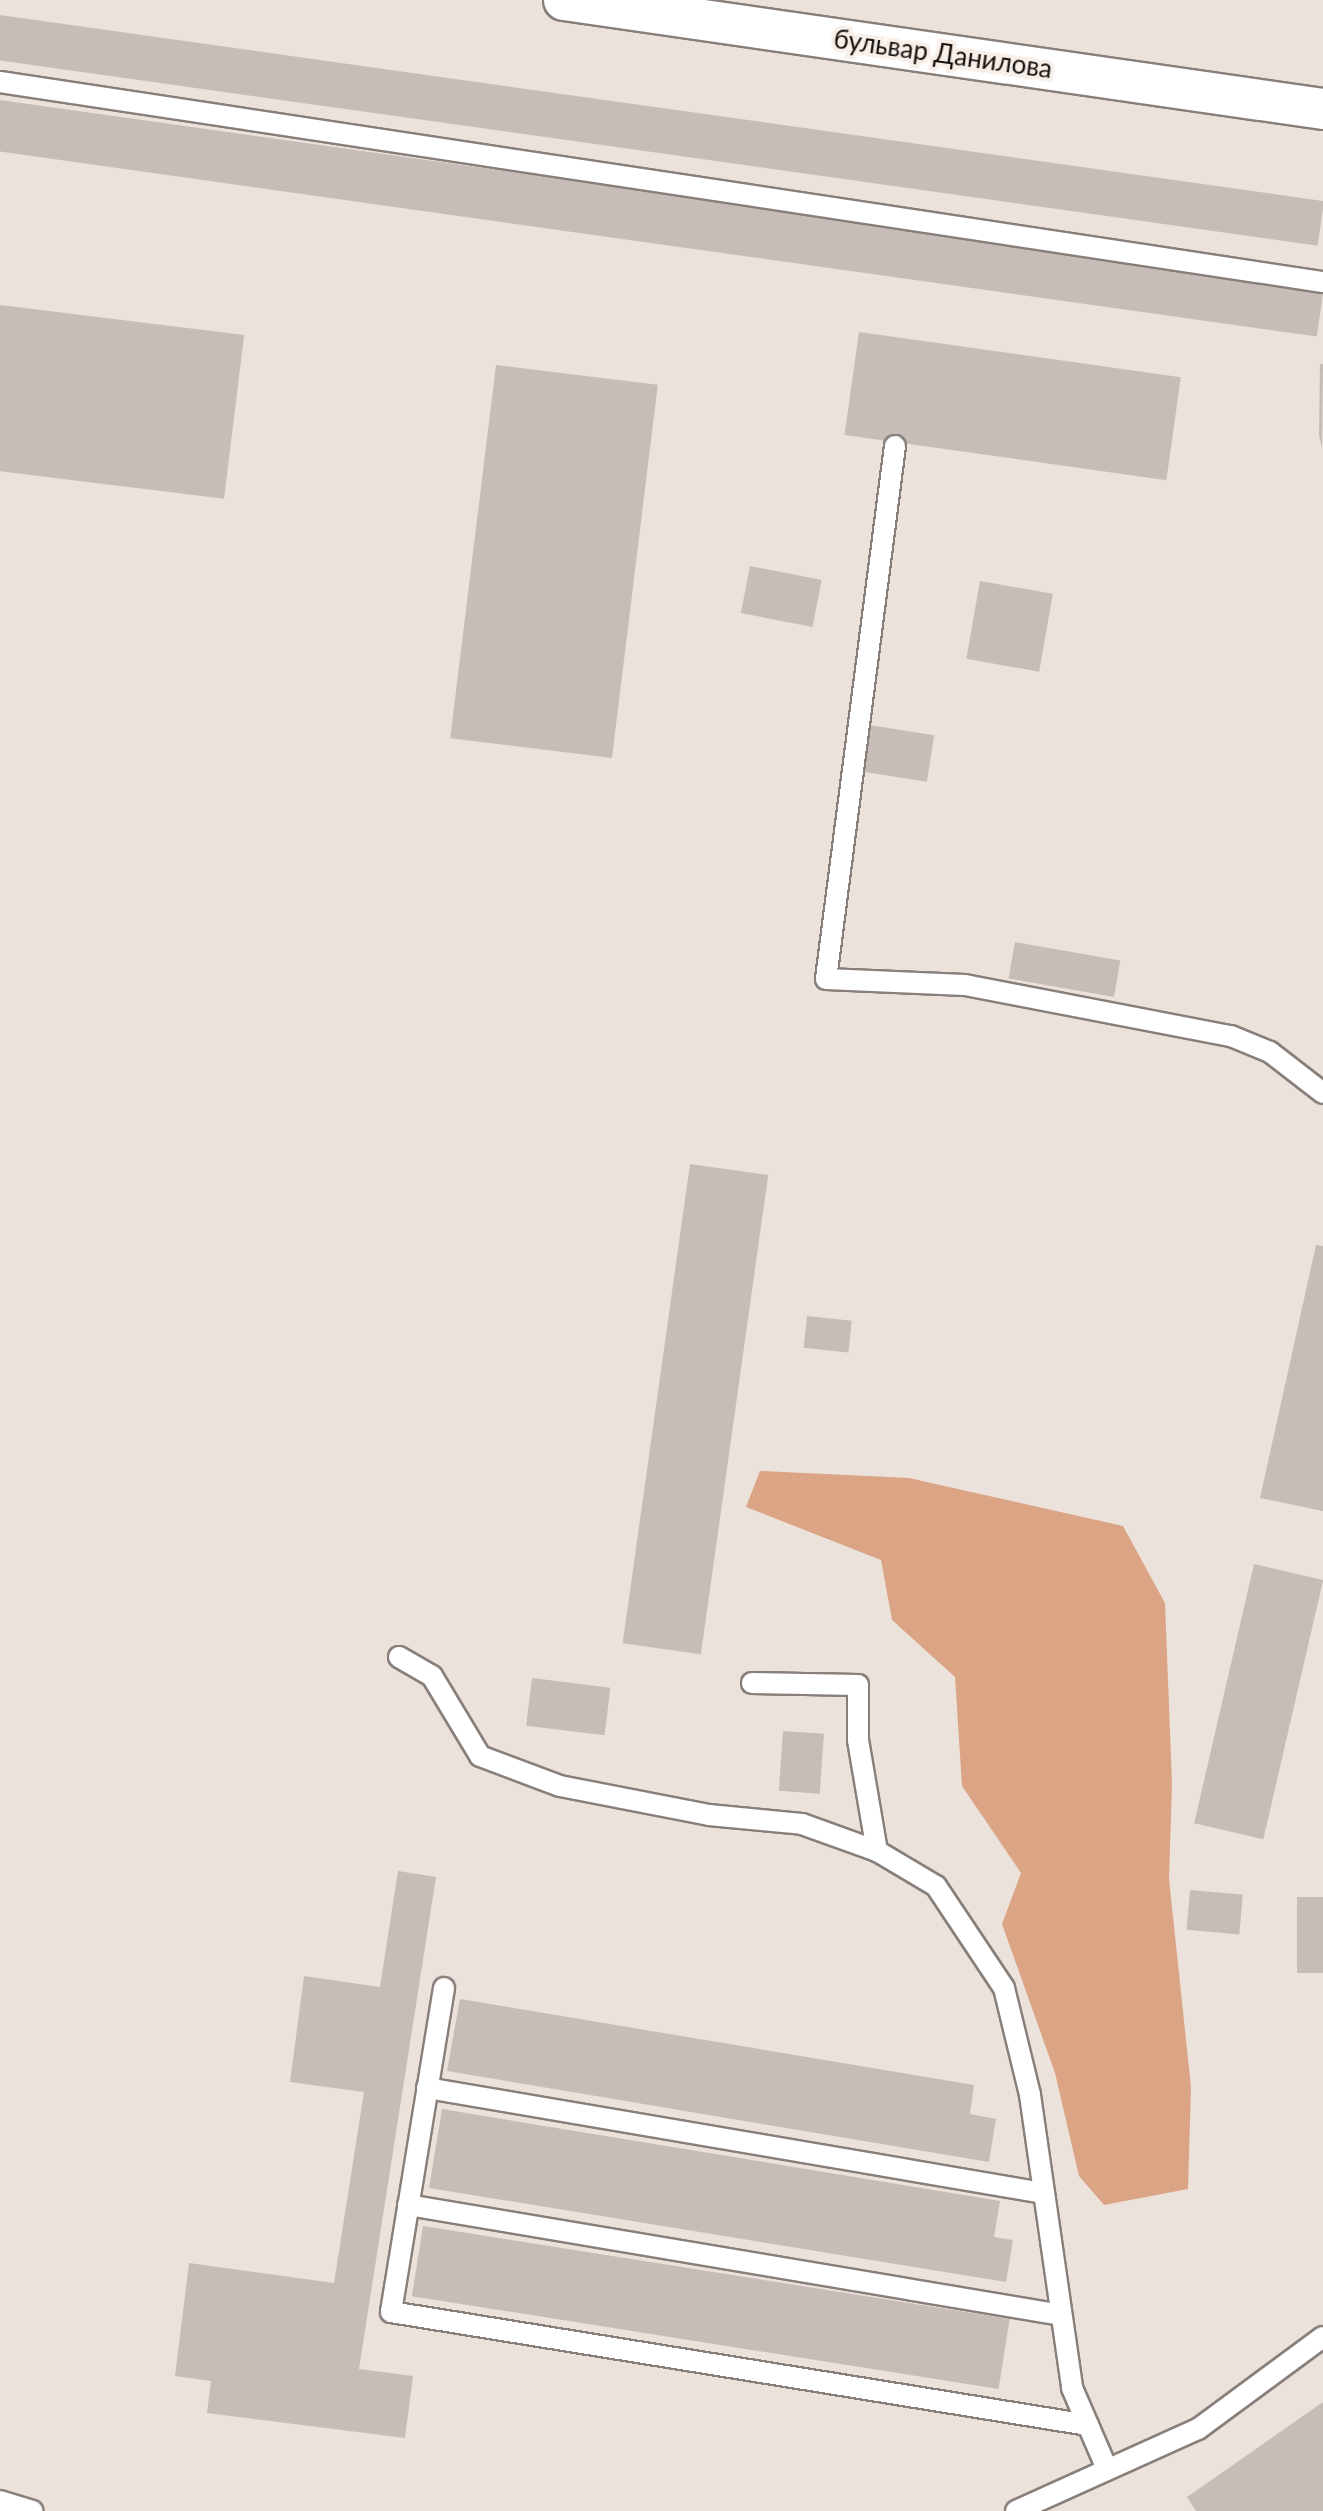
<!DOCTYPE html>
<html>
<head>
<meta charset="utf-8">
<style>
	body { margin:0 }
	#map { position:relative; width:1323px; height:2511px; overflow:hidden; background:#ebe2dc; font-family:Lato,sans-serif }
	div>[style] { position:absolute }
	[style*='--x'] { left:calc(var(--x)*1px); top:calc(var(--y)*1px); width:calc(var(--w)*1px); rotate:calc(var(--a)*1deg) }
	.green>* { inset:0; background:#dba484 }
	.building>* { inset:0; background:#c6bdb8; transform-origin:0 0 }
	.roads { filter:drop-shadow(2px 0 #887f7a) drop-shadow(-2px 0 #887f7a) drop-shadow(0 2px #887f7a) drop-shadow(0 -2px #887f7a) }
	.lane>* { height:20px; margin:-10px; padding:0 10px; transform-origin:10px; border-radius:10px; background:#fff }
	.street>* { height:40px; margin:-20px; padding:0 20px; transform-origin:20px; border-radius:20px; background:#fff }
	span { translate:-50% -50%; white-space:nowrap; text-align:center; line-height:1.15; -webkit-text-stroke:8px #f9efe9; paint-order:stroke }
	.street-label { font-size:26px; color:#14110f }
</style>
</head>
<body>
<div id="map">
	<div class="green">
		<div style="clip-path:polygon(760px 1471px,909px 1478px,1123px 1526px,1165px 1603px,1172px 1783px,1169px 1879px,1191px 2087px,1188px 2189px,1104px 2205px,1079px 2176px,1055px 2073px,1002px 1924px,1021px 1873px,962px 1786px,955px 1677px,892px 1620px,881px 1560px,746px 1507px)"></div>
	</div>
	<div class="building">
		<div style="left:0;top:15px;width:1337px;height:45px;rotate:8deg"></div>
		<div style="left:0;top:100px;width:1337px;height:51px;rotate:8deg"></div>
		<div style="left:0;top:305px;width:246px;height:165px;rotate:7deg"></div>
		<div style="left:859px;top:332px;width:325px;height:104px;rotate:8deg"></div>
		<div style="clip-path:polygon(1320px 364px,1323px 364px,1322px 448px,1319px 435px)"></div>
		<div style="left:496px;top:365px;width:163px;height:376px;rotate:7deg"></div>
		<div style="left:750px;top:566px;width:73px;height:48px;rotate:11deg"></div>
		<div style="left:980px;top:581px;width:74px;height:79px;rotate:10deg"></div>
		<div style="left:869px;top:725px;width:66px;height:47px;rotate:9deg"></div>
		<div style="left:1015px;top:942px;width:107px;height:37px;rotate:10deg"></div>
		<div style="left:690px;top:1164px;width:79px;height:484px;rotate:8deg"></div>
		<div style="clip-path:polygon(1316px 1245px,1323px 1246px,1323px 1511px,1260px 1498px)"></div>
		<div style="left:807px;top:1316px;width:45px;height:32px;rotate:6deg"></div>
		<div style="left:1254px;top:1564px;width:71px;height:266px;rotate:13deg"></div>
		<div style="left:532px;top:1678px;width:79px;height:48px;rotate:7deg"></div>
		<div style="left:783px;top:1731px;width:41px;height:60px;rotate:4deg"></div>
		<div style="clip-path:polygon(398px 1871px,436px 1877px,359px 2369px,413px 2376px,405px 2438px,207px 2413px,211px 2381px,175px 2376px,189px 2263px,334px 2283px,364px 2092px,290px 2082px,304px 1976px,380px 1987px)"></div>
		<div style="left:1190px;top:1890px;width:53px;height:40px;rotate:5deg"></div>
		<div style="left:1297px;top:1897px;width:26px;height:76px"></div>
		<div style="clip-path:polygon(460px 1999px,974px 2085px,970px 2114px,996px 2119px,989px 2162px,447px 2071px)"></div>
		<div style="clip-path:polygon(442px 2109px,1000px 2201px,994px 2237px,1013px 2240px,1006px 2282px,429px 2188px)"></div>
		<div style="left:423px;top:2226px;width:594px;height:71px;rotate:9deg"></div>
		<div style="clip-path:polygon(1323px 2402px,1323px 2511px,1196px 2511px,1187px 2497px)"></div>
	</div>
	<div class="roads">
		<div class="lane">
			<div style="--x:0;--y:82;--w:1338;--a:8.6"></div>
			<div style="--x:895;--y:446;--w:537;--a:97.38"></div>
			<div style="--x:826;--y:979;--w:139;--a:2.5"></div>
			<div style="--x:965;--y:985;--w:271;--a:10.9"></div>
			<div style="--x:1231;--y:1036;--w:42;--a:22.3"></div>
			<div style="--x:1270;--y:1052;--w:67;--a:37.7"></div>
			<div style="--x:399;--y:1657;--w:38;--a:30"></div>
			<div style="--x:432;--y:1676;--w:93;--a:59"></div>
			<div style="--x:480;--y:1756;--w:85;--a:20.6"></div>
			<div style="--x:560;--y:1786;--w:152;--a:11"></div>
			<div style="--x:709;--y:1815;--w:93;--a:5.5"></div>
			<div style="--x:802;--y:1824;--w:80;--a:19.8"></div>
			<div style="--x:752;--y:1683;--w:106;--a:1.1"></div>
			<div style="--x:858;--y:1685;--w:55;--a:90"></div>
			<div style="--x:858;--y:1740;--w:113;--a:80.3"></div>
			<div style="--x:877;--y:1851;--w:69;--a:30.7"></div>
			<div style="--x:936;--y:1886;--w:123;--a:56.3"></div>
			<div style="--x:1004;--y:1988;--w:110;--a:76.3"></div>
			<div style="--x:1030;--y:2095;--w:296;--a:81.8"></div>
			<div style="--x:1072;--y:2388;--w:88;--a:66.6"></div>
			<div style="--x:444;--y:1988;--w:328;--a:99.3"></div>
			<div style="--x:391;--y:2312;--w:706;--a:9.21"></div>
			<div style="--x:427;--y:2088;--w:625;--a:9.67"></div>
			<div style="--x:408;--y:2205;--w:662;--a:9.56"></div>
			<div style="--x:0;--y:2501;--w:34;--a:17"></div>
			<div style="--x:1016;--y:2511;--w:200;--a:-24.3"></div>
			<div style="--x:1198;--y:2429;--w:155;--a:-36.4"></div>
		</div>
		<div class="street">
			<div style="--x:564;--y:0;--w:767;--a:8.17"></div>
		</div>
	</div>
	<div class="street-label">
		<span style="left:943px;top:54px;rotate:8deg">бульвар Данилова</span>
	</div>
</div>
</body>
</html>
